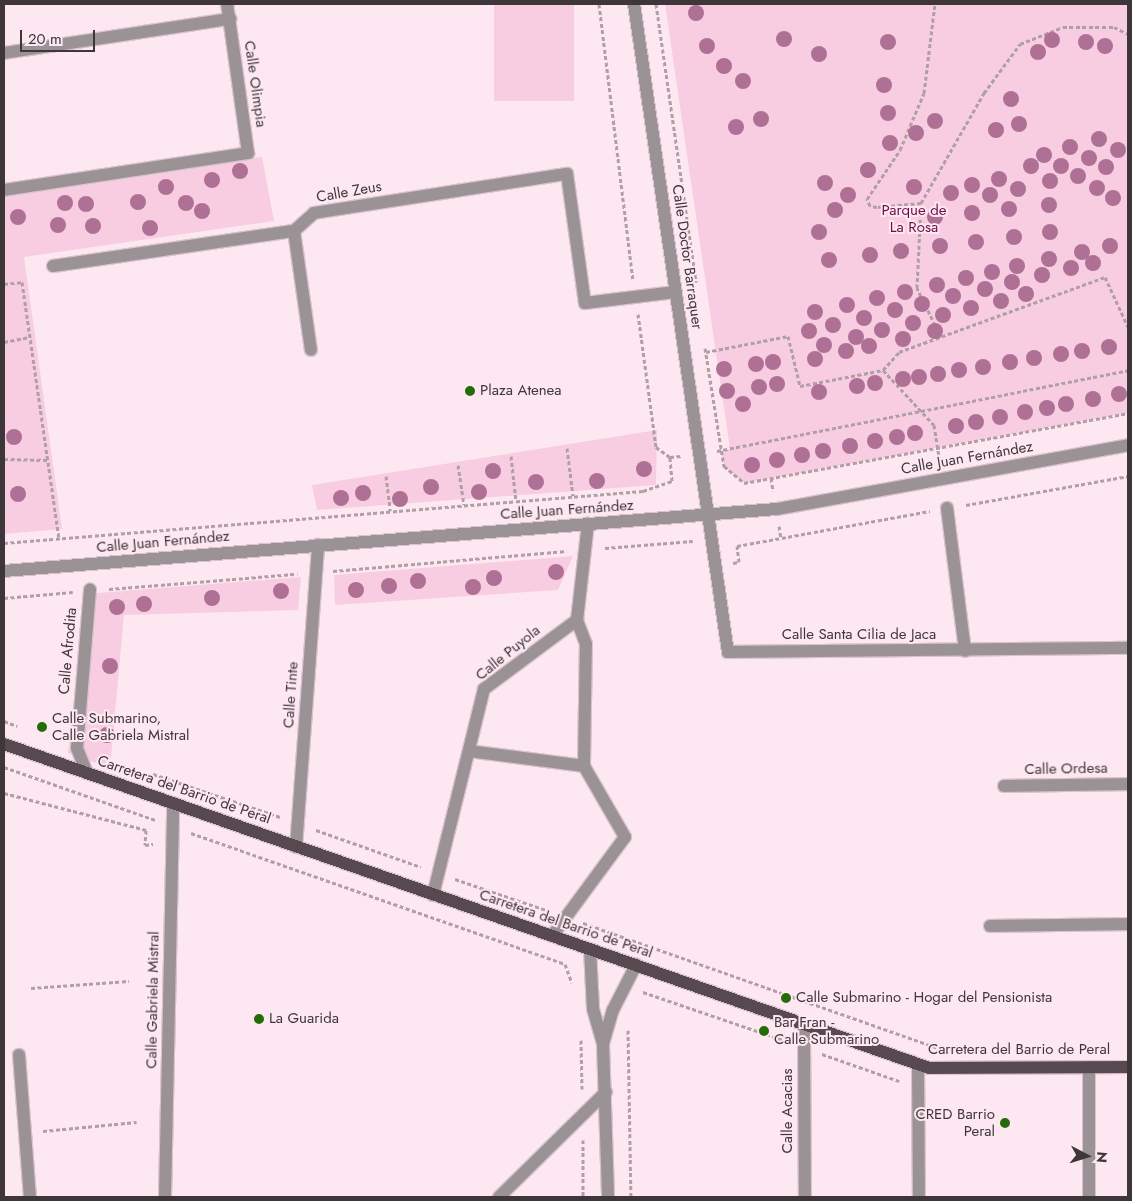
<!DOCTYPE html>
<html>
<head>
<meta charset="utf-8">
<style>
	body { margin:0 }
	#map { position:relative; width:1132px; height:1201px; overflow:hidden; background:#fde8f1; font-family:Jost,sans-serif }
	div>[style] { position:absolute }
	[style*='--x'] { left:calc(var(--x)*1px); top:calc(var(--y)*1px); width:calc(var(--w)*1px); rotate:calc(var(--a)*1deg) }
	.green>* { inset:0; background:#f9cde1; transform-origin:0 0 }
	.path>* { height:3px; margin-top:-1.5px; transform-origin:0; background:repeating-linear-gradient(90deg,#b09fa6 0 4px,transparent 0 6.5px) }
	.roads { filter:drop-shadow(1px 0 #d7c4cc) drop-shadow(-1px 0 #d7c4cc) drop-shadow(0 1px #d7c4cc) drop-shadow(0 -1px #d7c4cc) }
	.minor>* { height:12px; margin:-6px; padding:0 6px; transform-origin:6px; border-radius:6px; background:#9b9296 }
	.major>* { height:12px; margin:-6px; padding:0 6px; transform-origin:6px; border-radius:6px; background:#57494f }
	.trees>* { width:16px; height:16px; margin:-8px; border-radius:50%; background:#af7095 }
	.dots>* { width:14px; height:14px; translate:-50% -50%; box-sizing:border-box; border:2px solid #fde8f1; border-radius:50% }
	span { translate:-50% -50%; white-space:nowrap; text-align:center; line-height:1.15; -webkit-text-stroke:4px #fde8f1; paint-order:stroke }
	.street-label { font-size:15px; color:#3f363a }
	.park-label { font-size:15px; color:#6f0d49 }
	.poi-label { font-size:15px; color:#3f363a }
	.left { translate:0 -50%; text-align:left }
	.right { translate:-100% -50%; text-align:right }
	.frame { position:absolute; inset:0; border:5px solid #3f363a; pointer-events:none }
	.north { position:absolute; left:1062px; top:1131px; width:50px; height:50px; -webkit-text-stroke:4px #fde8f1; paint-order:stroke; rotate:95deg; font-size:14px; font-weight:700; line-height:20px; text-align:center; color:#3f363a }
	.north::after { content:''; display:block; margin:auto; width:18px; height:22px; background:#3f363a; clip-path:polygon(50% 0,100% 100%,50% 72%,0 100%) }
	.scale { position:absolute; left:20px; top:30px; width:75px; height:22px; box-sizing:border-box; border:2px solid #3f363a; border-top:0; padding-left:6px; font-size:15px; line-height:18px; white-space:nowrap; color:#3f363a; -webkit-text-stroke:4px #fde8f1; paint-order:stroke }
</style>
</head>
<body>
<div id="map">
	<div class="green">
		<div style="left:494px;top:4px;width:80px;height:97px"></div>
		<div style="clip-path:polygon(665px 4px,1128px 4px,1128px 413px,744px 483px,724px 466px,721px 451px,730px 449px)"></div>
		<div style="clip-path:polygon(262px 157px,274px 221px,24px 257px,62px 529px,4px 534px,4px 195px)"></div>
		<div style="clip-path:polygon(657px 430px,656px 485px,317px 510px,312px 485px)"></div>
		<div style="clip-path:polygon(573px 556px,558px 590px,335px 605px,334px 575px)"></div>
		<div style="clip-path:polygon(301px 577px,298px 610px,124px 615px,110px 768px,68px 753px,85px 594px)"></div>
	</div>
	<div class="path">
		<div style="--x:599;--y:4;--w:277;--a:83"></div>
		<div style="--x:656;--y:4;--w:281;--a:81.8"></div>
		<div style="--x:921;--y:203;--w:44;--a:174.8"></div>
		<div style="--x:877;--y:207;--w:7;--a:-172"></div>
		<div style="--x:870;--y:206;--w:8;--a:-113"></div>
		<div style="--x:867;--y:199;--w:59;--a:-56"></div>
		<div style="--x:900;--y:150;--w:62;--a:-67.2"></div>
		<div style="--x:924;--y:93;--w:90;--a:-83"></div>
		<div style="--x:4;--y:284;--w:18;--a:-6"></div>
		<div style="--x:22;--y:282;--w:260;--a:81.8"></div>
		<div style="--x:638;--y:314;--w:134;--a:82.3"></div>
		<div style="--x:656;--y:447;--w:17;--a:36"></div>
		<div style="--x:941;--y:337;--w:55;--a:-116.1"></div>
		<div style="--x:917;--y:288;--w:85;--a:-87.3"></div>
		<div style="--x:921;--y:203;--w:127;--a:-60.2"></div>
		<div style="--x:984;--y:93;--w:61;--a:-53.7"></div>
		<div style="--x:1020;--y:44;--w:46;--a:-21.6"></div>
		<div style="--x:1063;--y:27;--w:51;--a:0"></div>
		<div style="--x:1114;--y:27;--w:16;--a:27"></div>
		<div style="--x:4;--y:342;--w:26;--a:-11"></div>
		<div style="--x:705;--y:348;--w:120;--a:80.9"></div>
		<div style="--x:724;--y:466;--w:26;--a:40"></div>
		<div style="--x:744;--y:483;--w:390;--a:-10.3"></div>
		<div style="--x:706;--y:352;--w:84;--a:-11"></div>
		<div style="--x:788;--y:336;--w:51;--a:76.5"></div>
		<div style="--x:800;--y:386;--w:85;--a:-10.9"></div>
		<div style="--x:883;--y:370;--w:24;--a:-48"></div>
		<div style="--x:899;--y:352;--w:219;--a:-20"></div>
		<div style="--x:1105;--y:277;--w:55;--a:65.3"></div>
		<div style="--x:883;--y:370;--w:75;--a:47.2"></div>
		<div style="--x:934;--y:425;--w:36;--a:81"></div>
		<div style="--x:567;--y:448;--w:48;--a:82.9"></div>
		<div style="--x:717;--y:451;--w:419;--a:-11.1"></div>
		<div style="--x:511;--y:456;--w:45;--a:83.7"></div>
		<div style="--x:4;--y:459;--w:44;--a:1.3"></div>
		<div style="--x:458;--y:465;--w:40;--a:81.5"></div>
		<div style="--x:386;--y:476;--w:35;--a:83"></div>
		<div style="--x:771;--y:478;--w:13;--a:81"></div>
		<div style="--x:966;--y:505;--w:165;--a:-10.1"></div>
		<div style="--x:779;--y:526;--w:12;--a:81"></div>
		<div style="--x:4;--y:543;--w:641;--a:-4.65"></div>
		<div style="--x:643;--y:491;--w:31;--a:-19"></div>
		<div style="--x:672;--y:481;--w:24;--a:-95"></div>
		<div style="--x:670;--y:457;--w:11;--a:-5"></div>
		<div style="--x:605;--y:548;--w:88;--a:-4.5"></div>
		<div style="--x:733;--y:563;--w:6;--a:-9"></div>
		<div style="--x:739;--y:562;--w:16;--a:-97"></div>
		<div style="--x:737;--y:546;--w:196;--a:-10.3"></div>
		<div style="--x:333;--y:571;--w:234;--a:-4.9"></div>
		<div style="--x:109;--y:589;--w:189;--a:-4.6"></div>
		<div style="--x:4;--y:598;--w:69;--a:-5"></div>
		<div style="--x:4;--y:721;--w:14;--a:21"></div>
		<div style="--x:4;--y:767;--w:160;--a:19.3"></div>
		<div style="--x:153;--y:774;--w:134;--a:18.7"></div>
		<div style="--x:4;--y:793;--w:147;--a:14.6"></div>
		<div style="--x:146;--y:830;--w:15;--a:94"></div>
		<div style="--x:145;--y:845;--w:8;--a:-7"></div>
		<div style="--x:316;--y:830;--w:111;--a:19.4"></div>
		<div style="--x:191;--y:833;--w:396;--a:19.3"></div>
		<div style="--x:565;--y:964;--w:20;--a:70"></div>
		<div style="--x:455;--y:879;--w:99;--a:18.8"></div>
		<div style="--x:583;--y:923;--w:376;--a:19.4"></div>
		<div style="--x:31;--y:988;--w:98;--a:-4.1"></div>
		<div style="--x:643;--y:992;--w:151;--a:18.9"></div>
		<div style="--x:628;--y:1030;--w:167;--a:89"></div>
		<div style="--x:581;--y:1040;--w:49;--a:88.8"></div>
		<div style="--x:822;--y:1054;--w:82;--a:19.3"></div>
		<div style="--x:43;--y:1131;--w:94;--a:-5.5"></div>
		<div style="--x:583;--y:1140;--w:57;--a:90"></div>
	</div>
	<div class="roads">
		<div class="minor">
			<div style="--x:634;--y:4;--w:655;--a:81.75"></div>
			<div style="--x:728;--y:652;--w:400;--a:-0.6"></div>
			<div style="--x:4;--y:53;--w:229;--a:-8.6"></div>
			<div style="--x:4;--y:190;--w:247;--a:-8.6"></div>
			<div style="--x:248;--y:153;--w:150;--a:-98"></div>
			<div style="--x:294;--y:231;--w:120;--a:81.9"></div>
			<div style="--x:53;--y:266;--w:244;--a:-8.3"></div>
			<div style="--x:294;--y:231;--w:27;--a:-42"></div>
			<div style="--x:314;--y:213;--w:256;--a:-8.8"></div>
			<div style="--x:567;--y:174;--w:130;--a:82.1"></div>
			<div style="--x:585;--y:303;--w:91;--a:-7"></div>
			<div style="--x:947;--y:508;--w:144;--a:82.8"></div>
			<div style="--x:4;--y:571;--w:775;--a:-4.59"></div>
			<div style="--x:777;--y:509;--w:357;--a:-10.3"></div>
			<div style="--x:469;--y:751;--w:116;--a:7.4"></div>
			<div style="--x:87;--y:773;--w:27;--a:-112"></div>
			<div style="--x:77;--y:748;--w:159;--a:-85.3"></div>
			<div style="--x:1004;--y:786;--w:124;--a:-0.9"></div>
			<div style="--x:296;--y:847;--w:303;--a:-85.8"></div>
			<div style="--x:433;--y:895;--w:212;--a:-76.1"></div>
			<div style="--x:484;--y:689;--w:116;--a:-36.6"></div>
			<div style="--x:990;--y:926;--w:138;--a:-0.8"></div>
			<div style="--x:552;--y:936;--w:123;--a:-53.6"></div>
			<div style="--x:625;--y:837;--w:82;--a:-120"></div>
			<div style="--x:584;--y:766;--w:122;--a:-89.1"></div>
			<div style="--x:586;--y:644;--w:26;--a:-111"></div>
			<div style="--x:577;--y:620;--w:97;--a:-83.5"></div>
			<div style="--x:590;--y:949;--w:60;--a:87.1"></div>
			<div style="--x:593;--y:1009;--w:36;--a:74"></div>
			<div style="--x:603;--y:1044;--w:153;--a:88.1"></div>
			<div style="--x:804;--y:1025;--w:172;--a:89.7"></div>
			<div style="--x:603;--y:1044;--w:35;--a:-74"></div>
			<div style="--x:613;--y:1010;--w:51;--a:-62.9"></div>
			<div style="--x:19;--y:1055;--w:142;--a:85.6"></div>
			<div style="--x:918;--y:1065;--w:132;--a:89.6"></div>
			<div style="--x:1089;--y:1067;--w:130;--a:90"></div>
			<div style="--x:165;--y:1197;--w:394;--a:-88.8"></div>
			<div style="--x:499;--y:1197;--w:150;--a:-44.5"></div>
		</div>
		<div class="major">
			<div style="--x:4;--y:744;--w:980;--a:19.3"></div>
			<div style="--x:929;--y:1068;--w:199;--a:-0.3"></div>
		</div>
	</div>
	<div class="trees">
		<div style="left:696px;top:13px"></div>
		<div style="left:784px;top:39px"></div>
		<div style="left:1052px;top:40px"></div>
		<div style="left:888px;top:42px"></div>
		<div style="left:1086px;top:42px"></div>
		<div style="left:707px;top:46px"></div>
		<div style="left:1105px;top:46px"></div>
		<div style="left:1038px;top:52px"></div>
		<div style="left:819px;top:54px"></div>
		<div style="left:724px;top:66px"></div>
		<div style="left:743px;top:81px"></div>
		<div style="left:884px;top:85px"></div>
		<div style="left:1011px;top:99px"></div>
		<div style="left:888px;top:113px"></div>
		<div style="left:761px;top:119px"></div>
		<div style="left:935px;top:121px"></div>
		<div style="left:1019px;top:124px"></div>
		<div style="left:736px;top:127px"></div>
		<div style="left:996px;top:130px"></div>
		<div style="left:916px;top:133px"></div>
		<div style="left:1099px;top:139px"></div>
		<div style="left:890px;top:143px"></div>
		<div style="left:1070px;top:147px"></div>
		<div style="left:1118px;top:150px"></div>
		<div style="left:1044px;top:155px"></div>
		<div style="left:1089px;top:158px"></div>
		<div style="left:1031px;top:166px"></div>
		<div style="left:1061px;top:166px"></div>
		<div style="left:1106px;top:167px"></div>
		<div style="left:868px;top:170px"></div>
		<div style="left:240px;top:171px"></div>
		<div style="left:1078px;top:176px"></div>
		<div style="left:999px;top:179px"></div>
		<div style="left:212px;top:180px"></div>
		<div style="left:1050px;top:181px"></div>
		<div style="left:825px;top:183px"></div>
		<div style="left:972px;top:185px"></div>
		<div style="left:166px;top:187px"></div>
		<div style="left:914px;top:187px"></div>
		<div style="left:1097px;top:188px"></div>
		<div style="left:1018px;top:189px"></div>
		<div style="left:951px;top:193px"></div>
		<div style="left:848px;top:195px"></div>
		<div style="left:990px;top:195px"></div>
		<div style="left:1113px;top:198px"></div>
		<div style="left:138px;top:202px"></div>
		<div style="left:65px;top:203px"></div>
		<div style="left:186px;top:203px"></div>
		<div style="left:86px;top:204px"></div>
		<div style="left:1049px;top:205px"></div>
		<div style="left:1009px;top:209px"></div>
		<div style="left:835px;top:210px"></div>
		<div style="left:202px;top:211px"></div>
		<div style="left:972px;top:213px"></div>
		<div style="left:18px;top:217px"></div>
		<div style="left:935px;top:217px"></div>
		<div style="left:58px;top:225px"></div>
		<div style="left:93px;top:226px"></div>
		<div style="left:150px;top:228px"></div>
		<div style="left:819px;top:232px"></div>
		<div style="left:1050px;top:232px"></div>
		<div style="left:1014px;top:237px"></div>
		<div style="left:976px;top:242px"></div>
		<div style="left:940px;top:246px"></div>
		<div style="left:1110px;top:246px"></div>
		<div style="left:901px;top:251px"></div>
		<div style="left:1082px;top:252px"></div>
		<div style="left:870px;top:255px"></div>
		<div style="left:1049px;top:259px"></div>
		<div style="left:829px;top:260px"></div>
		<div style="left:1093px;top:263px"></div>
		<div style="left:1017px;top:266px"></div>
		<div style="left:1071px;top:268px"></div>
		<div style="left:992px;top:272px"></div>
		<div style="left:1042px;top:275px"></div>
		<div style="left:966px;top:278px"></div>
		<div style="left:1012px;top:282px"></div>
		<div style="left:937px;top:285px"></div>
		<div style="left:985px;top:289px"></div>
		<div style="left:905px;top:292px"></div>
		<div style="left:1026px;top:294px"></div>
		<div style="left:953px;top:296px"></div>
		<div style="left:877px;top:298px"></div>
		<div style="left:1001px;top:301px"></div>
		<div style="left:922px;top:304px"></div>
		<div style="left:847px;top:305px"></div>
		<div style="left:971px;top:308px"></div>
		<div style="left:895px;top:310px"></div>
		<div style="left:815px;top:312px"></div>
		<div style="left:943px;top:315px"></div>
		<div style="left:864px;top:318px"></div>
		<div style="left:913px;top:323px"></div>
		<div style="left:833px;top:325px"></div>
		<div style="left:882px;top:330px"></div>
		<div style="left:809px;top:331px"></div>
		<div style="left:935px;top:331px"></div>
		<div style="left:856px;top:337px"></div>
		<div style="left:903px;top:339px"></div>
		<div style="left:824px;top:345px"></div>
		<div style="left:869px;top:346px"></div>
		<div style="left:1109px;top:347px"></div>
		<div style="left:846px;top:351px"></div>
		<div style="left:1082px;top:351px"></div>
		<div style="left:1061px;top:354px"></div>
		<div style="left:1034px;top:358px"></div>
		<div style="left:815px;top:359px"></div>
		<div style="left:773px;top:362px"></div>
		<div style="left:1010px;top:362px"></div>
		<div style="left:756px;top:364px"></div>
		<div style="left:983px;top:367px"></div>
		<div style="left:724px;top:369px"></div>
		<div style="left:959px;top:370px"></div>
		<div style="left:938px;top:374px"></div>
		<div style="left:919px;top:377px"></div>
		<div style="left:903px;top:379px"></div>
		<div style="left:875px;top:383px"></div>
		<div style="left:777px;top:384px"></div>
		<div style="left:857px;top:386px"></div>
		<div style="left:759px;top:387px"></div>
		<div style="left:727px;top:391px"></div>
		<div style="left:819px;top:392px"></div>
		<div style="left:1119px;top:394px"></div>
		<div style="left:1093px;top:399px"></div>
		<div style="left:743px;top:404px"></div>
		<div style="left:1066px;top:404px"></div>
		<div style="left:1047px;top:408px"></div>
		<div style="left:1025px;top:412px"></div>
		<div style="left:1000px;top:417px"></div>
		<div style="left:976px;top:422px"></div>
		<div style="left:956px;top:426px"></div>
		<div style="left:915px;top:433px"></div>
		<div style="left:14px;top:437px"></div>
		<div style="left:897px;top:437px"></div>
		<div style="left:875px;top:441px"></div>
		<div style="left:850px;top:446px"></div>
		<div style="left:823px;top:451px"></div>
		<div style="left:802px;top:455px"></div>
		<div style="left:777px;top:460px"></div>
		<div style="left:752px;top:465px"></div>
		<div style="left:644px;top:469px"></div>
		<div style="left:493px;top:471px"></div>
		<div style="left:597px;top:481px"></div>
		<div style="left:536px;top:482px"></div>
		<div style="left:431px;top:487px"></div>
		<div style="left:479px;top:492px"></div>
		<div style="left:363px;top:493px"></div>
		<div style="left:18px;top:494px"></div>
		<div style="left:341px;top:498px"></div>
		<div style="left:400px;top:499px"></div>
		<div style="left:556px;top:572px"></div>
		<div style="left:494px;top:578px"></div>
		<div style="left:418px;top:581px"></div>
		<div style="left:389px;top:586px"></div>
		<div style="left:473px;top:587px"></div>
		<div style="left:356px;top:590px"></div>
		<div style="left:281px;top:591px"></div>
		<div style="left:212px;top:598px"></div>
		<div style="left:144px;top:604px"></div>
		<div style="left:117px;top:607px"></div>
		<div style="left:110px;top:666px"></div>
		<div style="left:107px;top:735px"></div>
	</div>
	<div class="dots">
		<div style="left:470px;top:391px;background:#246c07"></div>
		<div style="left:42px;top:727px;background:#246c07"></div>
		<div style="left:786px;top:998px;background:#246c07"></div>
		<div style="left:259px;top:1019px;background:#246c07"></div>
		<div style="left:764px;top:1031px;background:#246c07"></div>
		<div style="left:1005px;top:1123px;background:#246c07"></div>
	</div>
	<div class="street-label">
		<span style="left:255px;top:84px;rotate:82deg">Calle Olimpia</span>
		<span style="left:349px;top:192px;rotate:-10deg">Calle Zeus</span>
		<span style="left:687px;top:257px;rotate:82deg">Calle Doctor Barraquer</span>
		<span style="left:967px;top:458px;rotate:-10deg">Calle Juan Fernández</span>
		<span style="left:567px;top:510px;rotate:-4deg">Calle Juan Fernández</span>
		<span style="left:163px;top:542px;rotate:-5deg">Calle Juan Fernández</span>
		<span style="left:859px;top:635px">Calle Santa Cilia de Jaca</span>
		<span style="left:68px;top:651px;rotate:-85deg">Calle Afrodita</span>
		<span style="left:508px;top:653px;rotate:-39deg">Calle Puyola</span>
		<span style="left:291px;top:695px;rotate:-86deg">Calle Tinte</span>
		<span style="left:1066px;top:769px;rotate:-1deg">Calle Ordesa</span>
		<span style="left:184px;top:790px;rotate:19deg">Carretera del Barrio de Peral</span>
		<span style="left:566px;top:924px;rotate:19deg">Carretera del Barrio de Peral</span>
		<span style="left:153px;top:1000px;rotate:-89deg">Calle Gabriela Mistral</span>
		<span style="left:1019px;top:1050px">Carretera del Barrio de Peral</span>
		<span style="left:788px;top:1111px;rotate:-90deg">Calle Acacias</span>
	</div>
	<div class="park-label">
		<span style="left:914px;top:219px">Parque de<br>La Rosa</span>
	</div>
	<div class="poi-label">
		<span class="left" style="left:480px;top:391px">Plaza Atenea</span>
		<span class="left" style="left:52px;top:727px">Calle Submarino,<br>Calle Gabriela Mistral</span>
		<span class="left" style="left:796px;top:998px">Calle Submarino - Hogar del Pensionista</span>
		<span class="left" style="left:269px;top:1019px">La Guarida</span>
		<span class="left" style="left:774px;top:1031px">Bar Fran -<br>Calle Submarino</span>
		<span class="right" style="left:995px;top:1123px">CRED Barrio<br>Peral</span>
	</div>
	<div class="frame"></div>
	<div class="north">N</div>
	<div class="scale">20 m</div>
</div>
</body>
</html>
